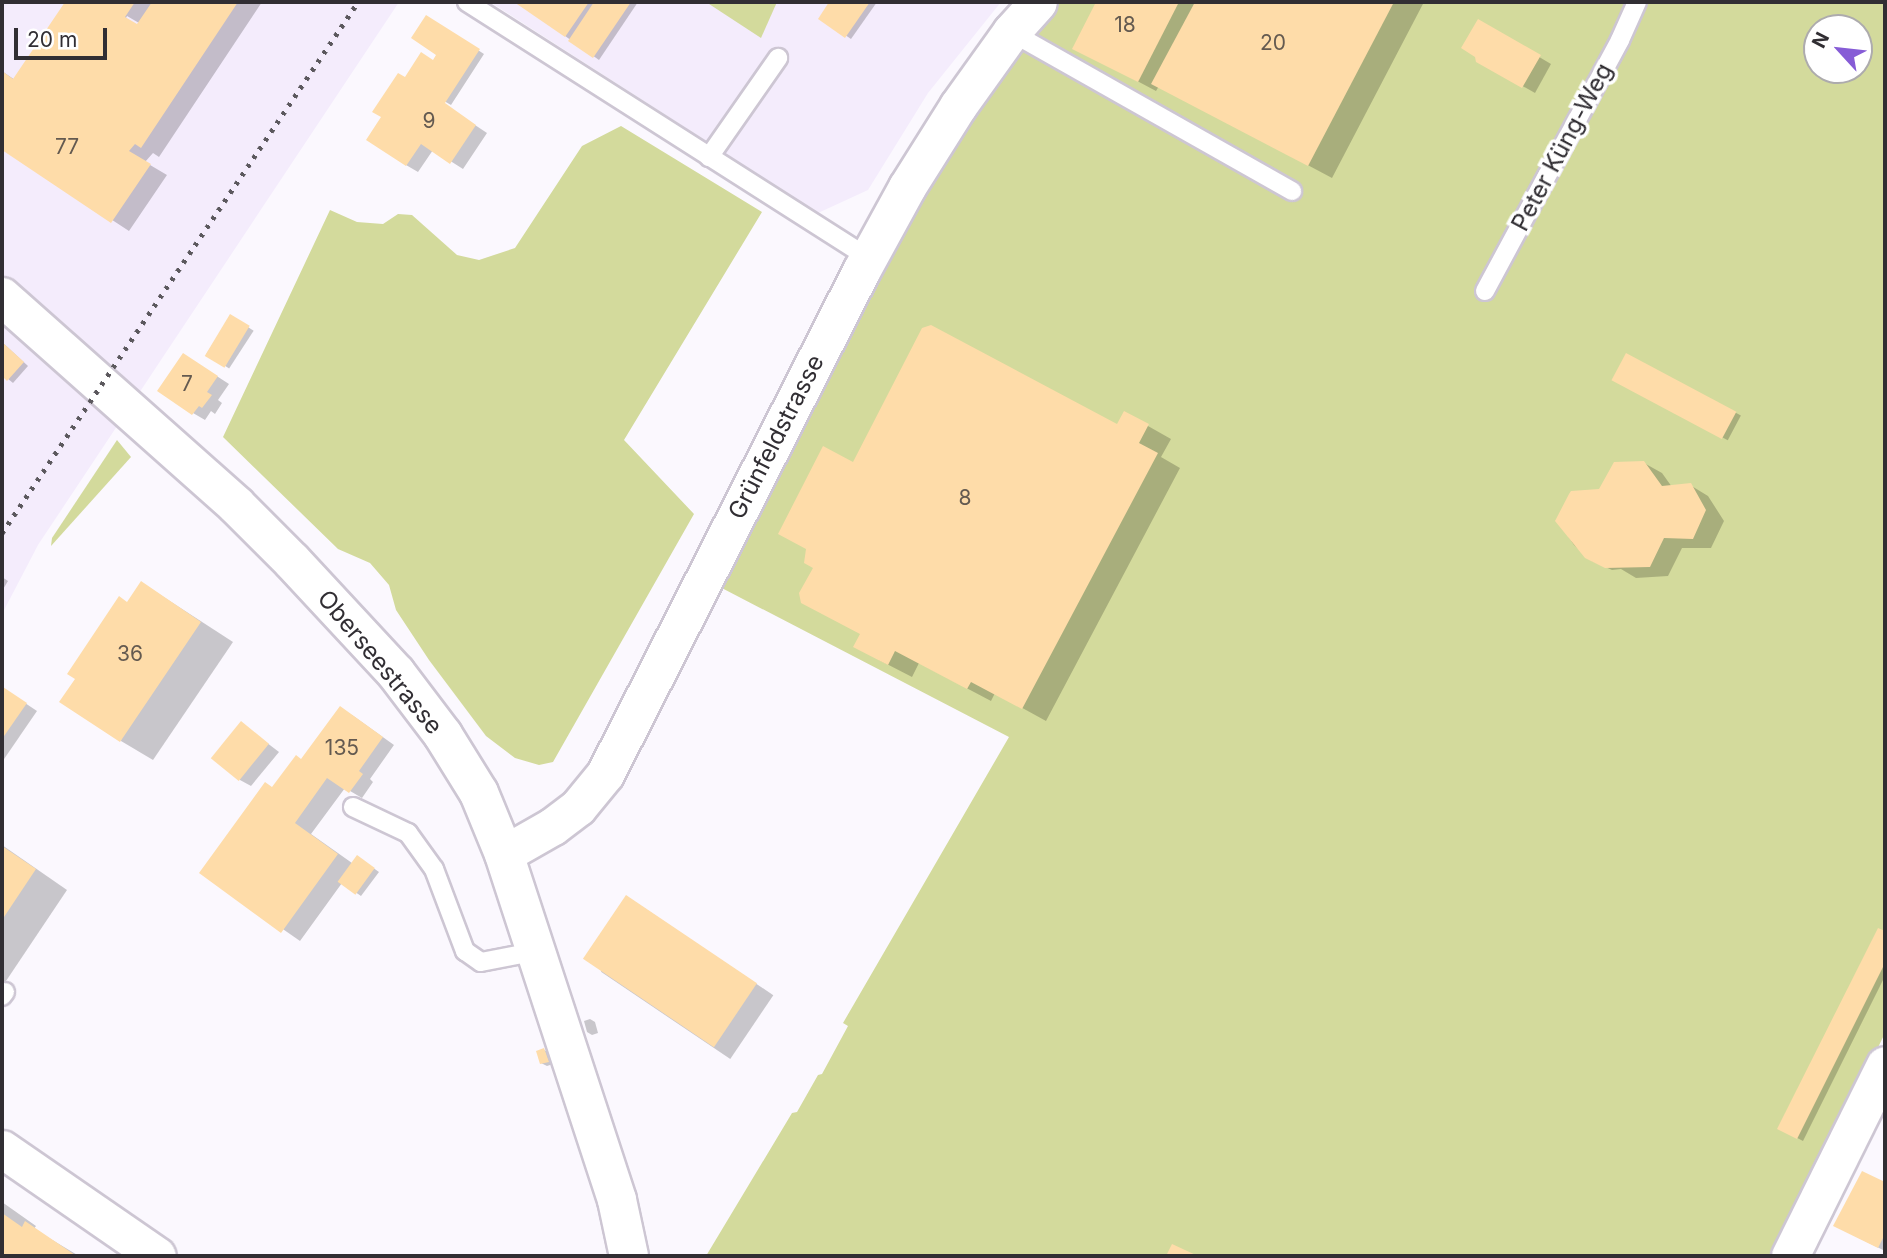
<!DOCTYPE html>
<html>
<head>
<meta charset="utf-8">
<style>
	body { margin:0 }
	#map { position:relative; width:1887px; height:1258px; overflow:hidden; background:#fbf8fe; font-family:Inter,sans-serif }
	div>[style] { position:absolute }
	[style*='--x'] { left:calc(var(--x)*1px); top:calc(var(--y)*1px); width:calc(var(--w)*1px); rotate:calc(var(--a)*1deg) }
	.built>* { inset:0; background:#f4ecfc }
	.green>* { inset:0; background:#d3da9c }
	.shadow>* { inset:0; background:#0003; transform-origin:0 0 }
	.building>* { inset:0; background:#fedca9; transform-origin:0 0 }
	.roads { filter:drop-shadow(2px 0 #cdc6d3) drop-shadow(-2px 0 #cdc6d3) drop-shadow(0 2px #cdc6d3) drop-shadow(0 -2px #cdc6d3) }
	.service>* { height:18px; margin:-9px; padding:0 9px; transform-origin:9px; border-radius:9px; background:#fff }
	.minor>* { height:37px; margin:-18.5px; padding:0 18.5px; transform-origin:18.5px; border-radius:18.5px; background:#fff }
	.tertiary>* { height:38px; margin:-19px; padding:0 19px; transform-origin:19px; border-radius:19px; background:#fff }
	.rail>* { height:5px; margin-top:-2.5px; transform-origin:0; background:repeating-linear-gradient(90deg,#5b585d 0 3.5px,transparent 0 10.5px) }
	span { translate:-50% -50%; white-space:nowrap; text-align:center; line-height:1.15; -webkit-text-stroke:7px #fff; paint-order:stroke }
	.number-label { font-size:21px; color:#645a50 }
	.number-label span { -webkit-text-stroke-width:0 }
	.street-label { font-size:24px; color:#312e33 }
	.frame { position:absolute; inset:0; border:4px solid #312e33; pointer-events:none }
	.north { position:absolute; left:1803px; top:14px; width:70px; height:70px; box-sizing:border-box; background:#fff; border:2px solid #adabad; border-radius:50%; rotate:297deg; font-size:19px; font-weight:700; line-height:28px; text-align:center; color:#312e33 }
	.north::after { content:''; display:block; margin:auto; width:24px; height:32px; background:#865cd6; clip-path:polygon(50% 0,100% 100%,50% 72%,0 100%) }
	.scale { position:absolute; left:14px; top:28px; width:93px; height:32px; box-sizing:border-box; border:4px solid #312e33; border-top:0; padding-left:9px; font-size:21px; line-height:24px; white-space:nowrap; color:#312e33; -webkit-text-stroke:5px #fff; paint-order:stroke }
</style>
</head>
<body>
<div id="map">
	<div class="built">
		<div style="clip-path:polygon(2px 2px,399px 2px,38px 545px,2px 614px)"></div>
		<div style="clip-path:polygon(490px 2px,1001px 2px,928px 93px,868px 190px,818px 213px)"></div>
	</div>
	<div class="green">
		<div style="clip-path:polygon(706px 2px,777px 2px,761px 38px)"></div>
		<div style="clip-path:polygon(evenodd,1054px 2px,1885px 2px,1885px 1033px,1777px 1256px,706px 1256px,792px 1113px,797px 1112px,818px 1075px,822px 1074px,848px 1026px,843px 1023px,1009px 737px,716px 585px,942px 155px,1054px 2px,1817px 28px,1859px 28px,1859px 70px,1817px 70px,1817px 28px)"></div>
		<div style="clip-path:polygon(621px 126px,762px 212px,624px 440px,694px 514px,553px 762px,539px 765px,515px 758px,486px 736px,429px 660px,396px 610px,389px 585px,370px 563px,338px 549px,223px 437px,330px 210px,357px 222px,383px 224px,398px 214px,412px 215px,457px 255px,479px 260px,515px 248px,582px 146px)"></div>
		<div style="clip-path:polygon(117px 440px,131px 457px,51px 546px,52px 538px)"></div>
	</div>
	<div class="shadow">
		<div style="clip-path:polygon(evenodd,67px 2px,262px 2px,159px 157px,153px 153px,145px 162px,167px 175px,129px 231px,2px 148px,2px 71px,15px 80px,67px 2px,127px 16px,139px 23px,137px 26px,126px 18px,127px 16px)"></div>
		<div style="clip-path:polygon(517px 2px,638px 2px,599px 60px)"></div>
		<div style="clip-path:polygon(831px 2px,877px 2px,851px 39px,820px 18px)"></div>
		<div style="clip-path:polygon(1098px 2px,1424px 2px,1332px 178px,1159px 86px,1156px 91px,1075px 48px)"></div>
		<div style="clip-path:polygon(427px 17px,484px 54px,451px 105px,444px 101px,442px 103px,487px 133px,463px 169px,433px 150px,418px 172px,406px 165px,406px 79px,434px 62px,439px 54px)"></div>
		<div style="clip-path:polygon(1478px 21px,1551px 64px,1535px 93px,1478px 61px)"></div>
		<div style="left:231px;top:316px;width:27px;height:45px;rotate:33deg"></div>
		<div style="clip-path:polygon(2px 342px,28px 366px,13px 383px,2px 374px)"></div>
		<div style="left:1627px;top:355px;width:129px;height:28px;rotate:28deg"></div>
		<div style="clip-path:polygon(195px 362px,229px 384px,218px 400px,222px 403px,215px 414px,211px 411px,205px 420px,193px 413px)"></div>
		<div style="clip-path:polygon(1125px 413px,1171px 439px,1161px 457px,1180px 468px,1046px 721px,995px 693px,991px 701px,919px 663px,912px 677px,879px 660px,815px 568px,854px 464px,1118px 426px)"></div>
		<div style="clip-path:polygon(1644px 463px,1662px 473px,1672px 487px,1690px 485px,1708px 496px,1724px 521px,1711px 548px,1682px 548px,1668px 576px,1636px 578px,1621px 569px,1612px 570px,1592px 561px,1574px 545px,1557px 520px)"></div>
		<div style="clip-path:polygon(2px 577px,8px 581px,2px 591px)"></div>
		<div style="clip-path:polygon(142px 583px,233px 642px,153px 760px,121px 741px,128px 603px)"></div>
		<div style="clip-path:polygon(4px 689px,37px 711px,2px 762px,2px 692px)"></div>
		<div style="clip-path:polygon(352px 715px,394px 745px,370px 779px,373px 782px,362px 798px,345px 788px,311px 834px,352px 863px,362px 860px,379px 872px,361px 896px,342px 883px,300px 941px,202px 873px,273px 788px)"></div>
		<div style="clip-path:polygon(241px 723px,279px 752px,251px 786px,240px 780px)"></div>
		<div style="clip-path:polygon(2px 845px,67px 890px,2px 987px)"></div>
		<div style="left:644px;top:908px;width:156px;height:77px;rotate:34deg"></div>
		<div style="clip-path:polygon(1879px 930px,1885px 933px,1885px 976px,1803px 1141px,1780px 1129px)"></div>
		<div style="clip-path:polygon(590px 1019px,595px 1022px,598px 1033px,592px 1035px,587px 1032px,584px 1021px)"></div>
		<div style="clip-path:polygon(544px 1050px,550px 1053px,553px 1064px,547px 1066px,541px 1063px)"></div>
		<div style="clip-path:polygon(1862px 1173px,1885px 1184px,1885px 1251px,1847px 1232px)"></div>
		<div style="clip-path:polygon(2px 1202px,36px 1226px,34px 1229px,79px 1256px,2px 1256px)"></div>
	</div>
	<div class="building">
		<div style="clip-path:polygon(65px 2px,135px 2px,125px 17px,137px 24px,152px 2px,238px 2px,141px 148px,135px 144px,129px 151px,151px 164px,111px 223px,2px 150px,2px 71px,13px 79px)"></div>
		<div style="clip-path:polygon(514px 2px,589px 2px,565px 37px)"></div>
		<div style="clip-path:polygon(594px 2px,631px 2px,593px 58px,568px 41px)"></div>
		<div style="clip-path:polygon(829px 2px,870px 2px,845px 38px,818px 19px)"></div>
		<div style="clip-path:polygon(1096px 2px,1179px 2px,1138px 82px,1072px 49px)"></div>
		<div style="clip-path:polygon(1195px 2px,1394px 2px,1308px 166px,1151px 84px)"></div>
		<div style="clip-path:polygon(426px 15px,480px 49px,445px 103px,476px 125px,450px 164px,421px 144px,406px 166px,366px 140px,381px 117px,372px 112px,398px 73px,405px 77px,421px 52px,433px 60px,436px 55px,411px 38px)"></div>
		<div style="clip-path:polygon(1478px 19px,1541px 55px,1522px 88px,1476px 62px,1475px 57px,1461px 48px)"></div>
		<div style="left:230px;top:314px;width:23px;height:49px;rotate:31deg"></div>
		<div style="clip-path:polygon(931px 325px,1117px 424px,1124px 411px,1149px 424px,1139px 443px,1158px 453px,1022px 709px,971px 682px,967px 689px,895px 651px,888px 665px,853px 647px,860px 634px,801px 603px,799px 593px,813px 568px,804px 563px,806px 549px,778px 534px,823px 446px,853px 462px,922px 328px)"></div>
		<div style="clip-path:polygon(2px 342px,24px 362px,7px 381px,2px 376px)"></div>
		<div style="clip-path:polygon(183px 353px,218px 376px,207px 392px,212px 395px,202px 408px,199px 406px,192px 415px,157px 391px)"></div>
		<div style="left:1626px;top:353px;width:125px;height:31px;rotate:28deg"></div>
		<div style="clip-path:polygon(1644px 461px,1662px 486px,1691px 483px,1706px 510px,1693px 539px,1664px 538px,1650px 567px,1605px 568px,1585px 558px,1555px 521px,1569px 494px,1571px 491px,1599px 489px,1614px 462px)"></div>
		<div style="clip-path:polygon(141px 581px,201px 622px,120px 742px,59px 702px,75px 679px,67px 674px,119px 596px,127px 602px)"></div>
		<div style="clip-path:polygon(3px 687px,27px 703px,2px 739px,2px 689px)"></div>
		<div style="clip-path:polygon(340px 706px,383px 737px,359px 771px,363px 774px,349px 793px,327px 778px,295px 823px,338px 854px,281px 933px,199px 873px,265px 782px,272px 787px,296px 755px,301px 759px)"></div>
		<div style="left:241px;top:721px;width:36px;height:48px;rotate:39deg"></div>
		<div style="clip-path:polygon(2px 846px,36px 869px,2px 920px)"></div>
		<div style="left:357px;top:855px;width:22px;height:33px;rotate:36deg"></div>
		<div style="left:626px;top:895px;width:158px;height:77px;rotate:34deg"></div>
		<div style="clip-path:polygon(1878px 928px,1885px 931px,1885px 963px,1797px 1139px,1777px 1129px)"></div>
		<div style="clip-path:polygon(544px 1048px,549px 1062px,540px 1064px,536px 1051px)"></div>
		<div style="clip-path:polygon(1862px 1171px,1885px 1182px,1885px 1234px,1878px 1248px,1833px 1226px)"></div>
		<div style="clip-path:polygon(2px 1213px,22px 1227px,25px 1221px,75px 1255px,2px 1256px)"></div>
		<div style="clip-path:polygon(1172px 1244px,1198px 1256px,1166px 1256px)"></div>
	</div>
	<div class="roads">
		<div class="service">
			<div style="--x:467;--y:2;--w:475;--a:32.5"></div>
			<div style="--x:1011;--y:32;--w:323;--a:29.5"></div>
			<div style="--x:709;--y:157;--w:121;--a:-55.1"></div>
			<div style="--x:1485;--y:291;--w:285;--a:-61.7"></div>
			<div style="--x:1620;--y:40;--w:42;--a:-65.9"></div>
			<div style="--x:353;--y:807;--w:61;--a:25.3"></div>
			<div style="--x:408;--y:833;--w:44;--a:54.2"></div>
			<div style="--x:434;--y:869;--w:88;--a:69.3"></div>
			<div style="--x:465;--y:951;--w:19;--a:35"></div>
			<div style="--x:481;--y:962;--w:58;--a:-10.9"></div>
			<div style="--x:2;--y:996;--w:5;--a:-53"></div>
		</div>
		<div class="minor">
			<div style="--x:504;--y:854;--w:56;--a:-29.7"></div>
			<div style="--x:553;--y:826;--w:31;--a:-37"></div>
			<div style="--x:578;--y:807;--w:43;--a:-50.7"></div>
			<div style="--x:605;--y:774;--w:564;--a:-63.03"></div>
			<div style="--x:861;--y:271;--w:96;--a:-61.3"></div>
			<div style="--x:907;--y:187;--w:96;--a:-57.8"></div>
			<div style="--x:958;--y:106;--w:91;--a:-54.4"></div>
			<div style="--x:1011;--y:32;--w:40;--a:-48"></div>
			<div style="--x:2;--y:1149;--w:188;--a:34.6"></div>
			<div style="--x:1790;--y:1256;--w:213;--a:-63.6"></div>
		</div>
		<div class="tertiary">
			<div style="--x:2;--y:297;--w:313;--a:41.6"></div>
			<div style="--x:236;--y:505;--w:79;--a:45"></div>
			<div style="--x:292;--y:561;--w:153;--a:47.1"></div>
			<div style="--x:396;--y:673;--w:78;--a:52.8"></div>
			<div style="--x:443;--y:735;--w:68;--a:58.2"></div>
			<div style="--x:479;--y:793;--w:66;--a:67.7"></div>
			<div style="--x:504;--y:854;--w:364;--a:71.9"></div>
			<div style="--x:617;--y:1200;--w:57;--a:77.9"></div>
		</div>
	</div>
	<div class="rail">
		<div style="--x:2;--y:533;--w:639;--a:-56.16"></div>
	</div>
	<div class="number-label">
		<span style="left:1125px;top:25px">18</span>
		<span style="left:1273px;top:43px">20</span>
		<span style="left:429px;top:121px">9</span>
		<span style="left:67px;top:147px">77</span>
		<span style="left:187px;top:384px">7</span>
		<span style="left:965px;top:498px">8</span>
		<span style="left:130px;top:654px">36</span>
		<span style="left:342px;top:748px">135</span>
	</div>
	<div class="street-label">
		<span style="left:1562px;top:147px;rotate:-62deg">Peter Küng-Weg</span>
		<span style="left:776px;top:437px;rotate:-63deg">Grünfeldstrasse</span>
		<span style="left:380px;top:662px;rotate:50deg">Oberseestrasse</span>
	</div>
	<div class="frame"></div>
	<div class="north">N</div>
	<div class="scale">20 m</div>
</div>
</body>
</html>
